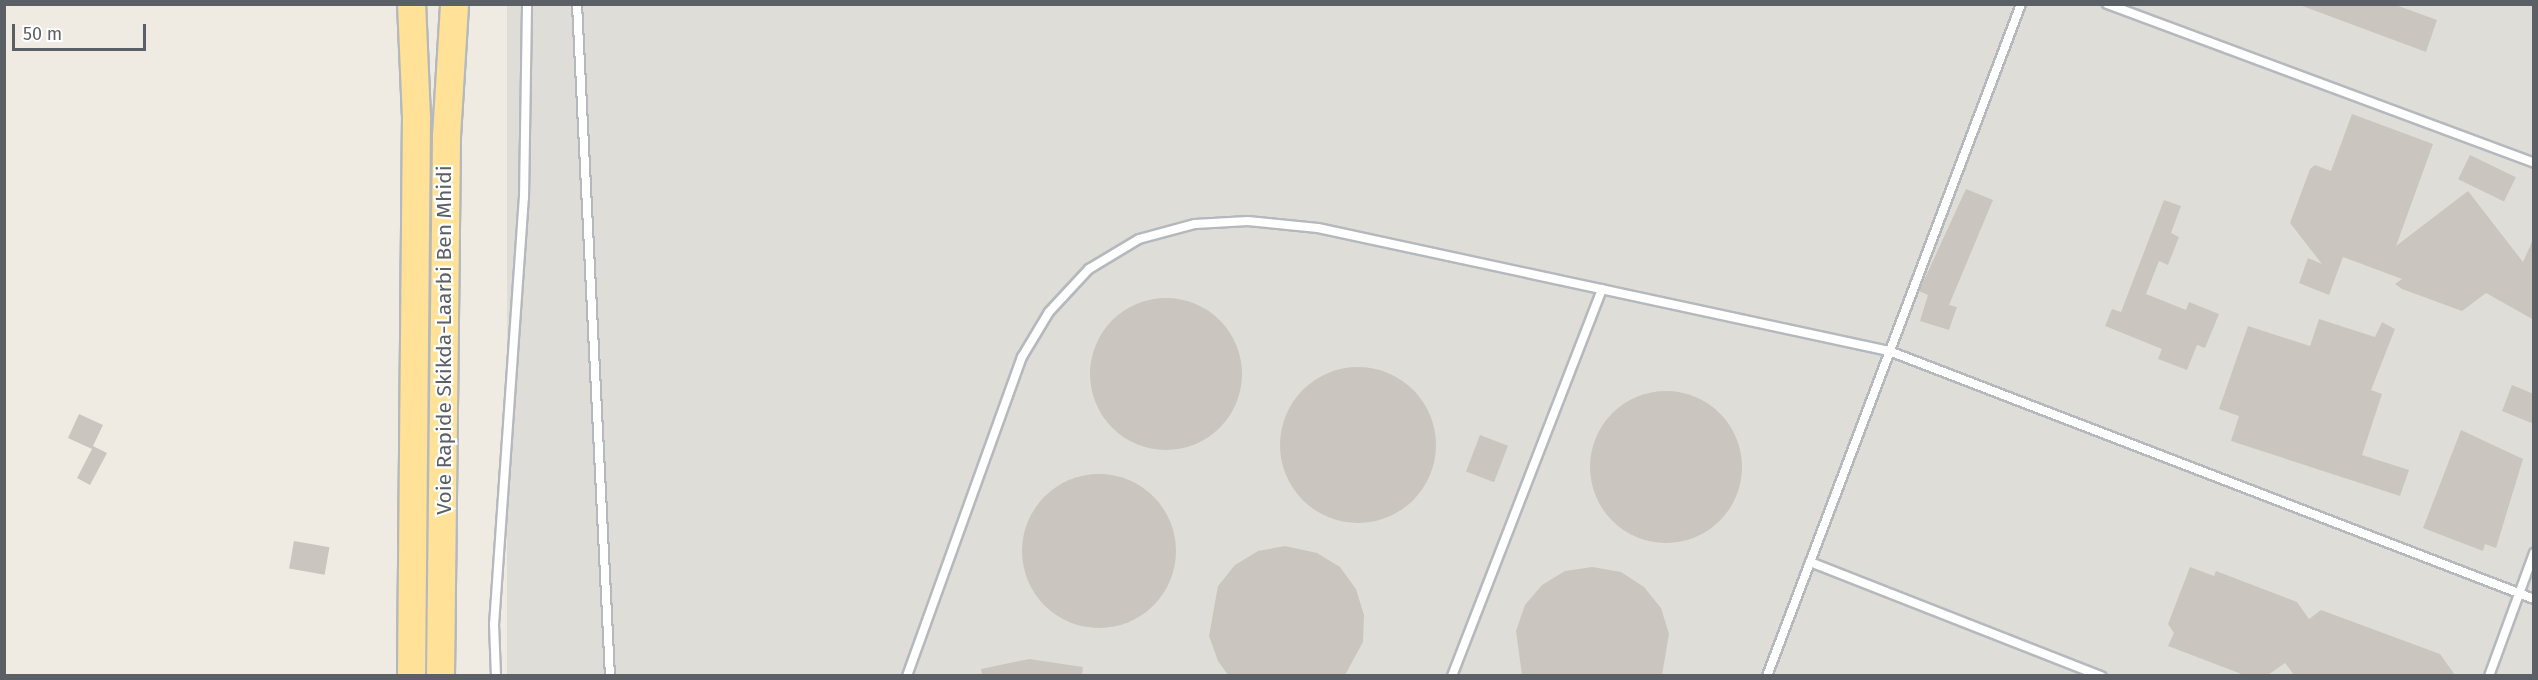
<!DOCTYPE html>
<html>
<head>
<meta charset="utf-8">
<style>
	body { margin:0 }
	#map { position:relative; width:2538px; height:680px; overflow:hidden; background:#efebe2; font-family:"Fira Sans",sans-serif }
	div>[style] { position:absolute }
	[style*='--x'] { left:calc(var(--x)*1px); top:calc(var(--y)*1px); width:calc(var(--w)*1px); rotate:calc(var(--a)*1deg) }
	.industrial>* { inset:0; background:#dfddd7; transform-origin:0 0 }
	.building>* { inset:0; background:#cac6bf; transform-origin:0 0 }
	.round { border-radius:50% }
	.roads { filter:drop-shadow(2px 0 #b5b9be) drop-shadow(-2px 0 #b5b9be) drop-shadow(0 2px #b5b9be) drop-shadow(0 -2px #b5b9be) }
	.service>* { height:8px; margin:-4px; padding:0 4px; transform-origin:4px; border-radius:4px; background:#fff }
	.trunk>* { height:27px; margin:-13.5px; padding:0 13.5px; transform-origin:13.5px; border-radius:13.5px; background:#ffe298 }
	span { translate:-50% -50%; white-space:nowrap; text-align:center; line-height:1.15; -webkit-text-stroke:4.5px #fff; paint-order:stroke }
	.street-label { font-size:21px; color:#5a6065 }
	.frame { position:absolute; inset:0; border:6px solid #5a6065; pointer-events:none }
	.scale { position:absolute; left:12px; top:24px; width:134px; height:27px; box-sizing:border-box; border:3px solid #5a6065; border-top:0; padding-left:8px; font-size:18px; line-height:21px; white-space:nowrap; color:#5a6065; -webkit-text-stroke:4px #fff; paint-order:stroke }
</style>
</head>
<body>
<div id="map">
	<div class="industrial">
		<div style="left:507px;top:5px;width:2026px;height:672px"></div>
	</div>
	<div class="building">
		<div style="clip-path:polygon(2297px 4px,2393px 4px,2437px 20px,2426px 52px)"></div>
		<div style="clip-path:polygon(2352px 114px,2433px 144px,2396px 246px,2468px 191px,2523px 262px,2534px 237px,2534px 320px,2486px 293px,2462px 311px,2402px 289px,2395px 284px,2402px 279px,2343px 257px,2329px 295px,2299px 283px,2308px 258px,2322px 264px,2290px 223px,2310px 169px,2315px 165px,2331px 171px)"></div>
		<div style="left:2470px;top:155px;width:51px;height:27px;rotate:26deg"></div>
		<div style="clip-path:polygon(1966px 189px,1993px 200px,1949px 305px,1957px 307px,1949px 330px,1920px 321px,1928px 295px,1919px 291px)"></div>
		<div style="clip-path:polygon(2164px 200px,2181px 206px,2171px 233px,2179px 237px,2168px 265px,2159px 261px,2146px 294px,2186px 310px,2189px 302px,2219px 314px,2205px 348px,2197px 345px,2187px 370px,2158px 359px,2162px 349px,2105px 326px,2112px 309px,2121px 312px)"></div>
		<div class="round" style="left:1090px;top:298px;width:152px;height:152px"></div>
		<div style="clip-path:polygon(2319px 319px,2375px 337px,2382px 322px,2395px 329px,2371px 390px,2382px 394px,2362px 455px,2409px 470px,2400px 496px,2231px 441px,2239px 416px,2219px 409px,2248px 326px,2310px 346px)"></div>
		<div class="round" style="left:1280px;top:367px;width:156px;height:156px"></div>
		<div style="clip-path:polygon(2512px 385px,2534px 394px,2534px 424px,2502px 411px)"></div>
		<div class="round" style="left:1590px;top:391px;width:152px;height:152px"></div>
		<div style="clip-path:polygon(79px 414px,103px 425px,93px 446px,107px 453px,90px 485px,77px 478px,92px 449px,68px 438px)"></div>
		<div style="clip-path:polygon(2461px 430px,2523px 459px,2496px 548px,2485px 544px,2483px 551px,2423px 528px)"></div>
		<div style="left:1480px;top:435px;width:30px;height:39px;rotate:21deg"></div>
		<div class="round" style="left:1022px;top:474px;width:154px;height:154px"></div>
		<div style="left:294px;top:541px;width:36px;height:28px;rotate:10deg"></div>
		<div style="clip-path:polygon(1285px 546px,1317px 553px,1340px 567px,1356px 589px,1364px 615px,1363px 642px,1345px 675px,1228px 675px,1218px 661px,1209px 636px,1218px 586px,1235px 565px,1258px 551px)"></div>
		<div style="clip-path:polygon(1592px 567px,1621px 572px,1644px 587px,1661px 608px,1669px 634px,1662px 675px,1522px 675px,1516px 631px,1525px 605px,1542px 585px,1565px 571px)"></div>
		<div style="clip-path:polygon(2190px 567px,2214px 576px,2216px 571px,2297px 602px,2309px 619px,2321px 610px,2440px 654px,2455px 675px,2294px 675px,2285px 663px,2268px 675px,2244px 675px,2168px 646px,2174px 633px,2168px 624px)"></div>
		<div style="clip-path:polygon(1029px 659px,1083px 667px,1082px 675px,982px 675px,981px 669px)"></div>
	</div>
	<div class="roads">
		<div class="service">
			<div style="--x:577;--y:4;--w:673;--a:87.19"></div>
			<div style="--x:2107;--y:4;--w:456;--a:20.4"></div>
			<div style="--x:1810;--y:562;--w:313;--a:21.4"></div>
			<div style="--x:496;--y:676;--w:51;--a:-92.2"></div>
			<div style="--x:494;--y:625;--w:428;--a:-86"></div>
			<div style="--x:524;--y:198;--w:194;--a:-89.1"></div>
			<div style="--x:907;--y:676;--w:339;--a:-70.2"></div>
			<div style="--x:1022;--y:357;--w:52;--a:-59"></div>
			<div style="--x:1049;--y:312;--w:59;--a:-47.1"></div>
			<div style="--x:1089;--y:269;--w:58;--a:-31"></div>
			<div style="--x:1139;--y:239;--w:58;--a:-15"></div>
			<div style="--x:1195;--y:224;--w:53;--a:-3.2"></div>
			<div style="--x:1248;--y:221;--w:70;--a:5.7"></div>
			<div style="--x:1318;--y:228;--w:584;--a:12.16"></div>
			<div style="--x:1889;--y:351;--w:691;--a:21.03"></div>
			<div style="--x:1452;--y:676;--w:415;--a:-68.8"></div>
			<div style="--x:1767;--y:676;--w:718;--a:-69.29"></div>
			<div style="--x:2489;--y:676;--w:131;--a:-69.9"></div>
		</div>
		<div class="trunk">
			<div style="--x:411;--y:676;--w:559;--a:-89.49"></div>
			<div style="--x:416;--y:117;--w:113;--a:-92.5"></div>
			<div style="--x:440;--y:676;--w:540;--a:-89.36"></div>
			<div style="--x:446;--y:136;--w:132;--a:-86.5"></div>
		</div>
	</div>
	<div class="street-label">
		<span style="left:444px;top:340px;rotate:-90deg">Voie Rapide Skikda-Laarbi Ben Mhidi</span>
	</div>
	<div class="frame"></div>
	<div class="scale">50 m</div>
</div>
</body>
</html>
